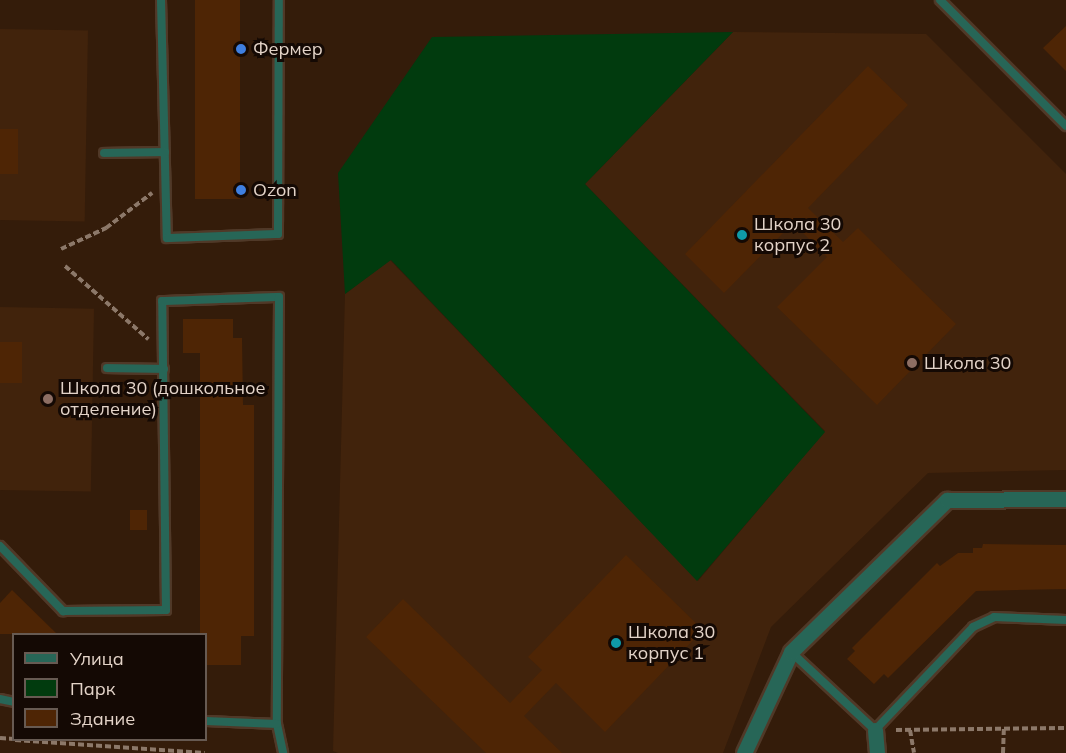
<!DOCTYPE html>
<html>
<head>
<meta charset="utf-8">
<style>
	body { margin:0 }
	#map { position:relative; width:1066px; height:753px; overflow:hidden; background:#341c0a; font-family:Mulish,sans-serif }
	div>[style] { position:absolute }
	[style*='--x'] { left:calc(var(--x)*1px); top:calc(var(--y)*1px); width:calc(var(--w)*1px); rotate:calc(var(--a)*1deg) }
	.built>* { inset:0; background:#41230c; transform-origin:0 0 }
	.green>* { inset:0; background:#013b0e }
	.building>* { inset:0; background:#4e2505; transform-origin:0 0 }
	.path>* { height:4px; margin-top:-2px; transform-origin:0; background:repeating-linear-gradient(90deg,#8c7869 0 6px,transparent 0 9px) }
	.roads { filter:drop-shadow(2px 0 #503928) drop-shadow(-2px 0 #503928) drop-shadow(0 2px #503928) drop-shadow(0 -2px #503928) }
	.service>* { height:8px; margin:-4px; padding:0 4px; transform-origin:4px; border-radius:4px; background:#276657 }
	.minor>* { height:15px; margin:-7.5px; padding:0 7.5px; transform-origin:7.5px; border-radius:7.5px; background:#276657 }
	.dots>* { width:16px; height:16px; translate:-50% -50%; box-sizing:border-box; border:3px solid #140904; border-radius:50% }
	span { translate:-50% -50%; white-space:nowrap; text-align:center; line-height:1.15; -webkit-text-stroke:6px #140904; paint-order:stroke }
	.poi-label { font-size:18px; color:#e3d3c8 }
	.left { translate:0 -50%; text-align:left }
	.legend { position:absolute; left:12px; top:633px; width:195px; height:108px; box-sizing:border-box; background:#140904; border:2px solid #675a52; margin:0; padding:8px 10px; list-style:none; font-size:18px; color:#e3d3c8 }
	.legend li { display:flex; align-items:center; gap:12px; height:30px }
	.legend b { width:30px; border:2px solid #675a52 }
</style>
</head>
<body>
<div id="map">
	<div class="built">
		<div style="left:0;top:29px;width:88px;height:191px;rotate:1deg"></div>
		<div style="clip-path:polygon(733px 32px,926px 34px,1066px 174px,1066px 470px,928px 473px,771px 627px,723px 753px,338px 753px,333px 751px,345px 294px,390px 260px,698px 581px,825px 431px,585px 184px)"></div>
		<div style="left:0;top:307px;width:94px;height:183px;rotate:1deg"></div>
	</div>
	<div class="green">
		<div style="clip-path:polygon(733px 32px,585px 184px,825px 432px,697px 581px,391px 260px,345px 294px,338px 173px,432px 37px)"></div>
	</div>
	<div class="building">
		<div style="left:195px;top:0;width:45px;height:199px"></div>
		<div style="clip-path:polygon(1066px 26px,1066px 71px,1043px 48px)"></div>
		<div style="clip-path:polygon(868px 66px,908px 105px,808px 208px,843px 242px,858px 228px,956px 324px,877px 405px,777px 307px,827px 257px,793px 223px,724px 293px,685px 254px)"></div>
		<div style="left:0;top:129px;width:18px;height:45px"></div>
		<div style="clip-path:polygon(183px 319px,233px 319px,233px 338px,242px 338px,243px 405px,254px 405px,254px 636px,241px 636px,241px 665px,206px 665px,206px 634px,200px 634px,200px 353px,183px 353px)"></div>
		<div style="left:0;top:342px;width:22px;height:41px"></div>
		<div style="left:130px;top:510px;width:17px;height:20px"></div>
		<div style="clip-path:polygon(983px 544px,1066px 545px,1066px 589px,976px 591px,888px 678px,884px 674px,874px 684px,847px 659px,855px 651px,852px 648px,937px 563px,940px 566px,958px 553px,973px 553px,973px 548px,982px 548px)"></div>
		<div style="clip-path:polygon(626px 555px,703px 630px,605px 732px,556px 683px,524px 716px,562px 753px,486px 753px,366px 637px,403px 599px,510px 703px,542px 670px,528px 657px)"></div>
		<div style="clip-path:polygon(12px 590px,57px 634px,0 634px,0 603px)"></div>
	</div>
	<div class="path">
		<div style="--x:61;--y:249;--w:50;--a:-25"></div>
		<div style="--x:106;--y:228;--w:58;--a:-37.3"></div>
		<div style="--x:65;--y:266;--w:111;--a:41.3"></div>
		<div style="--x:896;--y:730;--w:170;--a:-0.7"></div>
		<div style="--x:910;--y:730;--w:23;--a:80"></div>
		<div style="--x:0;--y:738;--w:14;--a:4"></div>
		<div style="--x:15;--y:740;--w:190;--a:3.9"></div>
		<div style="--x:1003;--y:753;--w:24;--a:-88"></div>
	</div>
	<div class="roads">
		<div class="service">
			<div style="--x:161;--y:0;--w:238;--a:88.6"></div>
			<div style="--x:167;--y:238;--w:111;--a:-2.1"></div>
			<div style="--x:278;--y:234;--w:234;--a:-89.8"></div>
			<div style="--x:940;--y:0;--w:178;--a:45"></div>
			<div style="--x:104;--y:153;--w:61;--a:-0.9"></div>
			<div style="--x:107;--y:368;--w:57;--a:1"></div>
			<div style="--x:0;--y:546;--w:91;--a:45.9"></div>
			<div style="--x:63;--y:611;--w:103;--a:-0.6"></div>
			<div style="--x:166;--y:610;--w:309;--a:-90.7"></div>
			<div style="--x:162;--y:301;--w:117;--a:-2"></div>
			<div style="--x:279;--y:297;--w:427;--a:90.3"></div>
			<div style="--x:277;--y:724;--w:30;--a:78"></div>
			<div style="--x:791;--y:652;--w:115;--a:42.9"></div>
			<div style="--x:875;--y:730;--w:142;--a:-46.4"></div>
			<div style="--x:973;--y:627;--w:23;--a:-25"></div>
			<div style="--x:994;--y:617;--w:72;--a:2.4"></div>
			<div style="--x:0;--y:699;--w:14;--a:12"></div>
			<div style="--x:206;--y:721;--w:71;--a:2.4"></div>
		</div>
		<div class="minor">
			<div style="--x:875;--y:730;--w:23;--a:85"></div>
			<div style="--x:744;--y:753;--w:111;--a:-65"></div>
			<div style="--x:791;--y:652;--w:218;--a:-44.3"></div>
			<div style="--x:947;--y:500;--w:119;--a:-0.5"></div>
		</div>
	</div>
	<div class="dots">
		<div style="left:241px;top:49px;background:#3f7fe0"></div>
		<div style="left:241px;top:190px;background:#3f7fe0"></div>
		<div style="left:742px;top:235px;background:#0f9aa8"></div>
		<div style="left:912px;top:363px;background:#8d6e63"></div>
		<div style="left:48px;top:399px;background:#8d6e63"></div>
		<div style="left:616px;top:643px;background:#0f9aa8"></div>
	</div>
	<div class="poi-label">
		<span class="left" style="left:253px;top:49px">Фермер</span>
		<span class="left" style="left:253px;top:190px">Ozon</span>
		<span class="left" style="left:754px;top:235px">Школа 30<br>корпус 2</span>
		<span class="left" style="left:924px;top:363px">Школа 30</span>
		<span class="left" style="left:60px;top:399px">Школа 30 (дошкольное<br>отделение)</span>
		<span class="left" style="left:628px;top:643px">Школа 30<br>корпус 1</span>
	</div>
	<ul class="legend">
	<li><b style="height:8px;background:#276657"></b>Улица</li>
	<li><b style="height:16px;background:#013b0e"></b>Парк</li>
	<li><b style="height:16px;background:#4e2505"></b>Здание</li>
	</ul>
</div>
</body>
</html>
